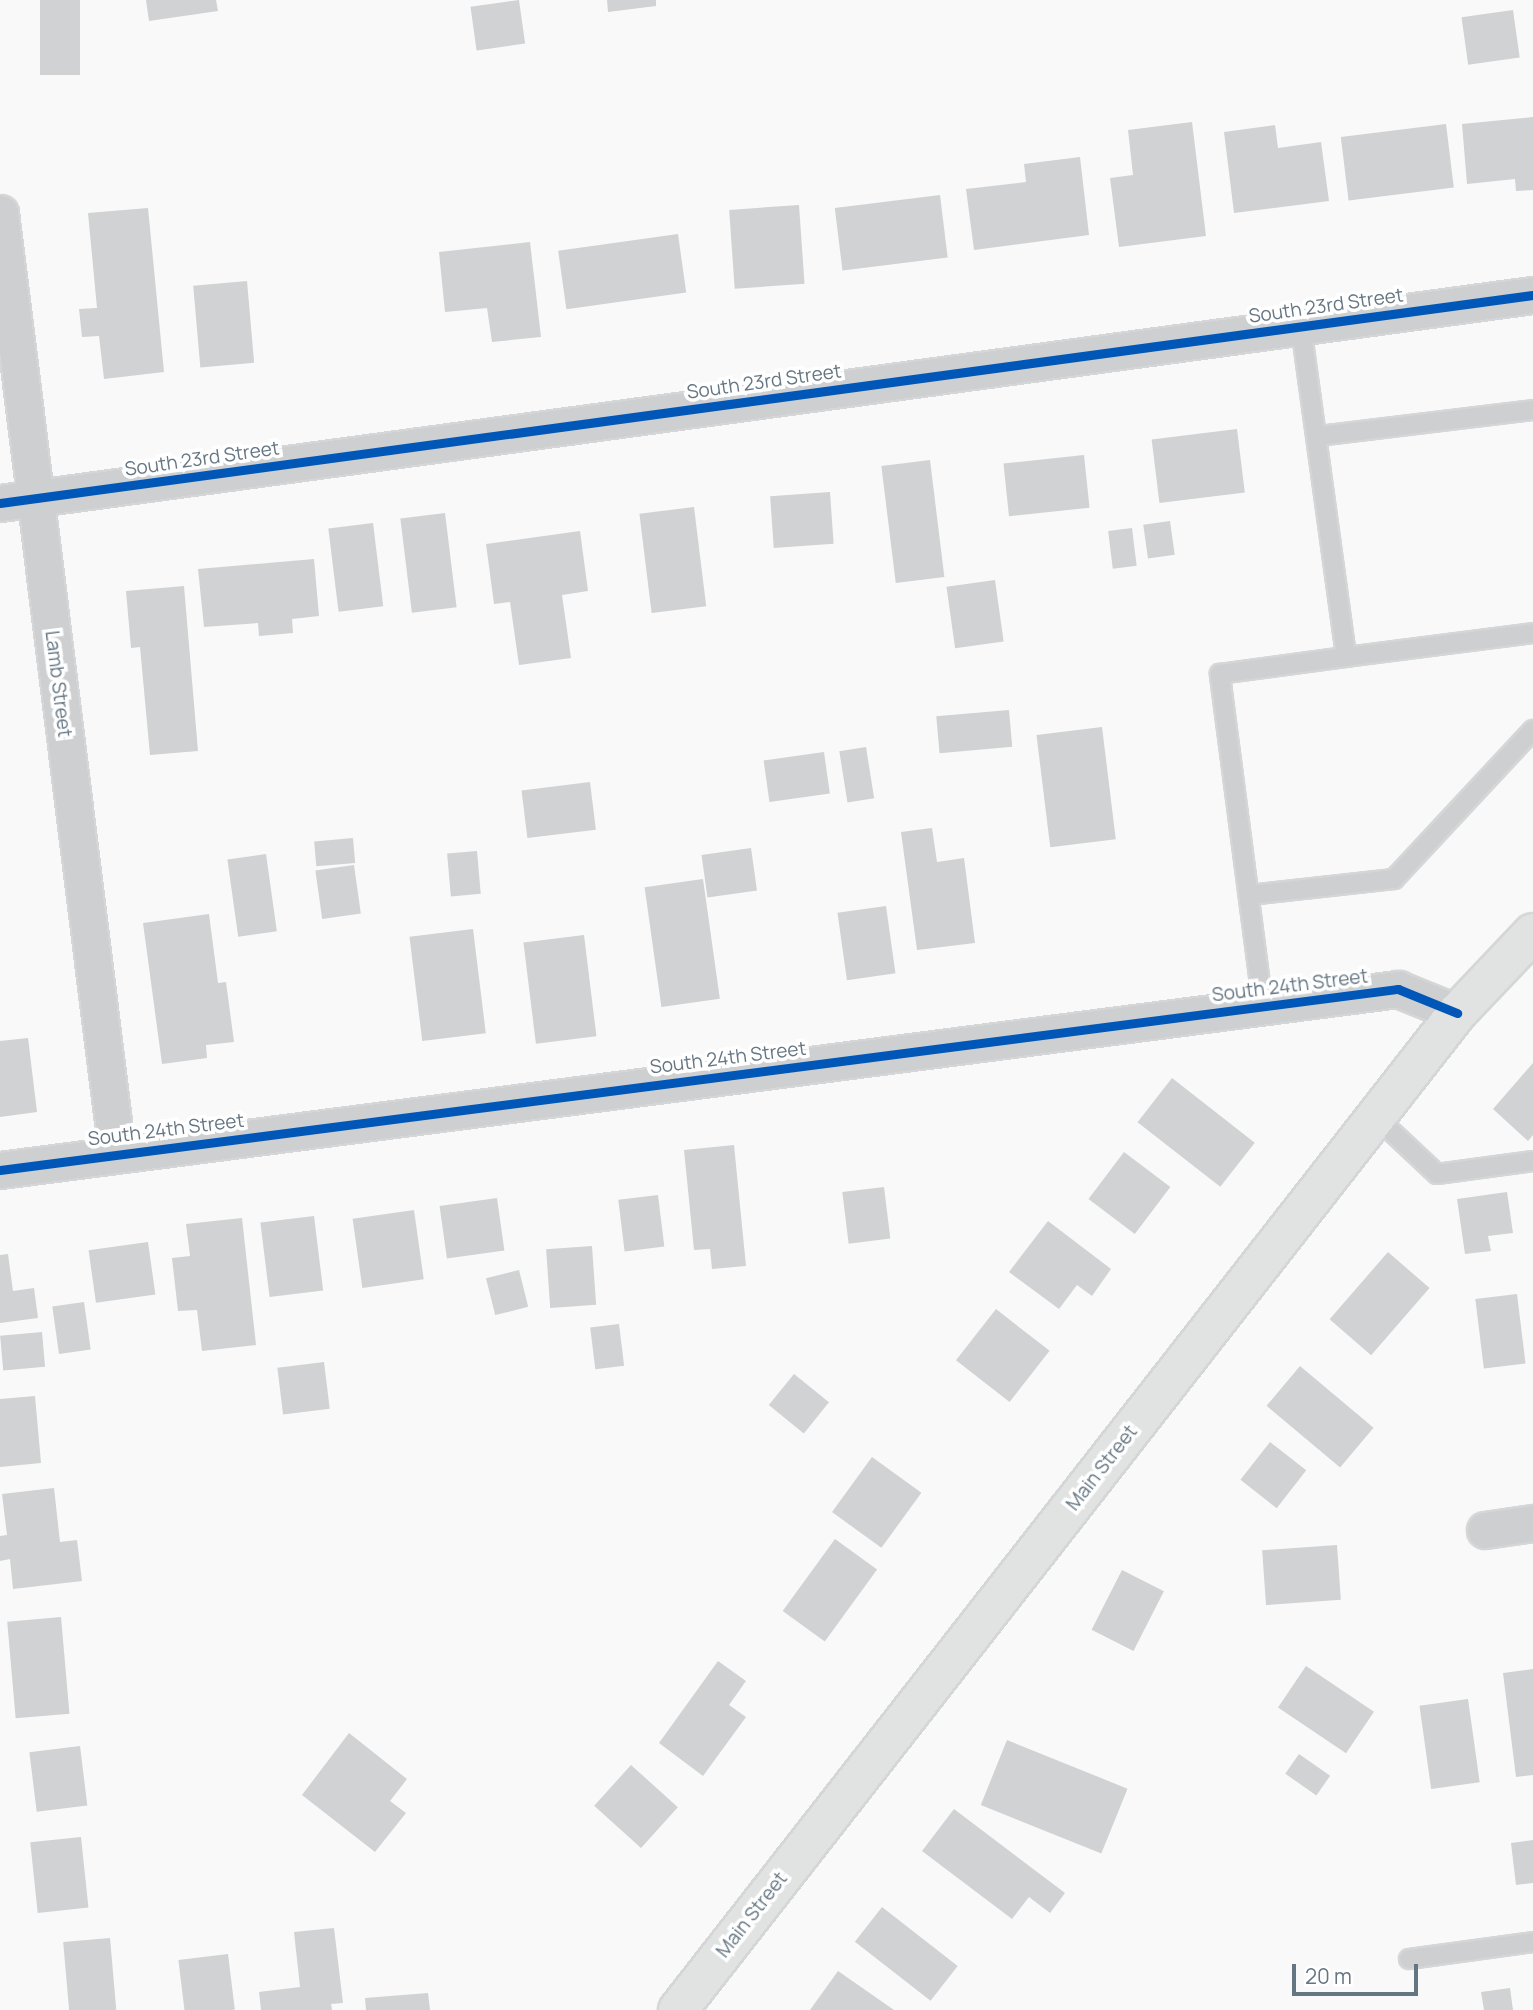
<!DOCTYPE html>
<html>
<head>
<meta charset="utf-8">
<style>
	body { margin:0 }
	#map { position:relative; width:1533px; height:2010px; overflow:hidden; background:#f9f9f9; font-family:Manrope,sans-serif }
	div>[style] { position:absolute }
	[style*='--x'] { left:calc(var(--x)*1px); top:calc(var(--y)*1px); width:calc(var(--w)*1px); rotate:calc(var(--a)*1deg) }
	.building>* { inset:0; background:#d0d2d3; transform-origin:0 0 }
	.roads { filter:drop-shadow(2px 0 #d5d6d7) drop-shadow(-2px 0 #d5d6d7) drop-shadow(0 2px #d5d6d7) drop-shadow(0 -2px #d5d6d7) }
	.lane>* { height:18px; margin:-9px; padding:0 9px; transform-origin:9px; border-radius:9px; background:#cecfd0 }
	.street>* { height:35px; margin:-17.5px; padding:0 17.5px; transform-origin:17.5px; border-radius:17.5px; background:#cecfd0 }
	.secondary>* { height:38px; margin:-19px; padding:0 19px; transform-origin:19px; border-radius:19px; background:#e1e2e2 }
	.cycleway>* { height:9px; margin:-4.5px; padding:0 4.5px; transform-origin:4.5px; border-radius:4.5px; background:#0057b8 }
	span { translate:-50% -50%; white-space:nowrap; text-align:center; line-height:1.15; -webkit-text-stroke:7px #fff; paint-order:stroke }
	.street-label { font-size:19px; color:#657683 }
	.scale { position:absolute; left:1292px; top:1964px; width:126px; height:32px; box-sizing:border-box; border:4px solid #657683; border-top:0; padding-left:9px; font-size:21px; line-height:24px; white-space:nowrap; color:#657683; -webkit-text-stroke:5px #fff; paint-order:stroke }
</style>
</head>
<body>
<div id="map">
	<div class="building">
		<div style="left:40px;top:0;width:40px;height:75px"></div>
		<div style="clip-path:polygon(146px 0,216px 0,218px 11px,149px 21px)"></div>
		<div style="left:519px;top:0;width:44px;height:49px;rotate:82deg"></div>
		<div style="clip-path:polygon(607px 0,656px 0,656px 6px,608px 12px)"></div>
		<div style="left:1513px;top:10px;width:48px;height:52px;rotate:82deg"></div>
		<div style="clip-path:polygon(1533px 117px,1533px 190px,1516px 191px,1515px 179px,1467px 184px,1462px 124px)"></div>
		<div style="clip-path:polygon(1192px 122px,1206px 236px,1119px 247px,1110px 178px,1133px 175px,1128px 130px)"></div>
		<div style="left:1446px;top:124px;width:64px;height:106px;rotate:83deg"></div>
		<div style="clip-path:polygon(1275px 125px,1278px 148px,1321px 142px,1329px 201px,1234px 213px,1224px 132px)"></div>
		<div style="clip-path:polygon(1080px 157px,1089px 235px,974px 250px,966px 189px,1026px 182px,1024px 164px)"></div>
		<div style="left:940px;top:195px;width:63px;height:106px;rotate:83deg"></div>
		<div style="left:799px;top:205px;width:79px;height:70px;rotate:86deg"></div>
		<div style="clip-path:polygon(148px 208px,164px 372px,104px 379px,99px 336px,82px 337px,79px 309px,97px 308px,88px 213px)"></div>
		<div style="left:678px;top:234px;width:59px;height:121px;rotate:82deg"></div>
		<div style="clip-path:polygon(530px 242px,541px 337px,492px 342px,487px 308px,445px 312px,439px 252px)"></div>
		<div style="left:247px;top:281px;width:82px;height:54px;rotate:85deg"></div>
		<div style="left:1237px;top:429px;width:64px;height:86px;rotate:83deg"></div>
		<div style="left:1084px;top:455px;width:53px;height:81px;rotate:84deg"></div>
		<div style="left:930px;top:460px;width:118px;height:49px;rotate:83deg"></div>
		<div style="left:830px;top:492px;width:52px;height:60px;rotate:86deg"></div>
		<div style="left:694px;top:507px;width:100px;height:55px;rotate:83deg"></div>
		<div style="left:445px;top:513px;width:95px;height:45px;rotate:83deg"></div>
		<div style="left:1170px;top:521px;width:34px;height:27px;rotate:82deg"></div>
		<div style="left:373px;top:523px;width:84px;height:45px;rotate:83deg"></div>
		<div style="left:1132px;top:528px;width:38px;height:24px;rotate:83deg"></div>
		<div style="clip-path:polygon(580px 531px,588px 591px,562px 595px,571px 658px,519px 665px,510px 602px,494px 604px,486px 544px)"></div>
		<div style="clip-path:polygon(314px 559px,319px 616px,292px 619px,293px 633px,259px 636px,258px 623px,204px 627px,198px 569px)"></div>
		<div style="left:995px;top:580px;width:62px;height:49px;rotate:82deg"></div>
		<div style="clip-path:polygon(184px 586px,198px 751px,150px 755px,140px 647px,131px 648px,126px 591px)"></div>
		<div style="left:1009px;top:710px;width:37px;height:73px;rotate:85deg"></div>
		<div style="left:1102px;top:727px;width:113px;height:66px;rotate:83deg"></div>
		<div style="left:866px;top:747px;width:52px;height:27px;rotate:81deg"></div>
		<div style="left:824px;top:752px;width:42px;height:61px;rotate:82deg"></div>
		<div style="left:590px;top:782px;width:48px;height:69px;rotate:83deg"></div>
		<div style="clip-path:polygon(932px 828px,937px 862px,964px 858px,975px 943px,917px 950px,901px 832px)"></div>
		<div style="left:353px;top:838px;width:25px;height:39px;rotate:85deg"></div>
		<div style="left:751px;top:848px;width:43px;height:50px;rotate:82deg"></div>
		<div style="left:477px;top:851px;width:43px;height:30px;rotate:85deg"></div>
		<div style="left:266px;top:854px;width:78px;height:39px;rotate:82deg"></div>
		<div style="left:354px;top:865px;width:49px;height:39px;rotate:82deg"></div>
		<div style="left:703px;top:879px;width:121px;height:59px;rotate:82deg"></div>
		<div style="left:886px;top:906px;width:68px;height:49px;rotate:82deg"></div>
		<div style="clip-path:polygon(209px 914px,218px 983px,226px 982px,234px 1042px,206px 1045px,207px 1058px,162px 1064px,143px 923px)"></div>
		<div style="left:473px;top:929px;width:105px;height:64px;rotate:83deg"></div>
		<div style="left:584px;top:935px;width:102px;height:61px;rotate:83deg"></div>
		<div style="clip-path:polygon(28px 1038px,37px 1112px,0 1117px,0 1041px)"></div>
		<div style="clip-path:polygon(1533px 1063px,1533px 1135px,1528px 1141px,1493px 1109px)"></div>
		<div style="left:1172px;top:1078px;width:105px;height:56px;rotate:38deg"></div>
		<div style="clip-path:polygon(734px 1145px,746px 1266px,712px 1269px,710px 1249px,694px 1250px,684px 1150px)"></div>
		<div style="left:1124px;top:1152px;width:58px;height:59px;rotate:37deg"></div>
		<div style="left:884px;top:1187px;width:52px;height:42px;rotate:83deg"></div>
		<div style="clip-path:polygon(1507px 1192px,1513px 1233px,1488px 1236px,1491px 1251px,1465px 1254px,1457px 1199px)"></div>
		<div style="left:658px;top:1195px;width:52px;height:40px;rotate:83deg"></div>
		<div style="left:497px;top:1198px;width:53px;height:58px;rotate:82deg"></div>
		<div style="left:414px;top:1210px;width:70px;height:62px;rotate:82deg"></div>
		<div style="left:314px;top:1216px;width:75px;height:54px;rotate:83deg"></div>
		<div style="clip-path:polygon(242px 1218px,256px 1345px,202px 1351px,197px 1310px,178px 1311px,172px 1258px,190px 1256px,186px 1224px)"></div>
		<div style="clip-path:polygon(1048px 1221px,1111px 1269px,1092px 1296px,1077px 1285px,1059px 1309px,1009px 1272px)"></div>
		<div style="left:148px;top:1242px;width:53px;height:60px;rotate:82deg"></div>
		<div style="left:592px;top:1246px;width:59px;height:46px;rotate:86deg"></div>
		<div style="left:1388px;top:1252px;width:55px;height:89px;rotate:41deg"></div>
		<div style="clip-path:polygon(8px 1254px,13px 1291px,34px 1288px,38px 1318px,0 1323px,0 1255px)"></div>
		<div style="left:519px;top:1270px;width:38px;height:34px;rotate:76deg"></div>
		<div style="left:1517px;top:1294px;width:70px;height:42px;rotate:83deg"></div>
		<div style="left:84px;top:1302px;width:48px;height:32px;rotate:82deg"></div>
		<div style="left:996px;top:1309px;width:68px;height:65px;rotate:38deg"></div>
		<div style="left:619px;top:1324px;width:42px;height:29px;rotate:83deg"></div>
		<div style="left:42px;top:1332px;width:35px;height:42px;rotate:85deg"></div>
		<div style="left:324px;top:1362px;width:47px;height:47px;rotate:83deg"></div>
		<div style="left:1300px;top:1366px;width:96px;height:52px;rotate:40deg"></div>
		<div style="left:794px;top:1374px;width:45px;height:40px;rotate:39deg"></div>
		<div style="clip-path:polygon(35px 1396px,41px 1463px,0 1467px,0 1399px)"></div>
		<div style="left:1270px;top:1442px;width:46px;height:48px;rotate:38deg"></div>
		<div style="left:872px;top:1457px;width:61px;height:68px;rotate:36deg"></div>
		<div style="clip-path:polygon(54px 1488px,60px 1542px,77px 1540px,82px 1581px,13px 1589px,10px 1559px,0 1561px,0 1536px,7px 1535px,2px 1494px)"></div>
		<div style="left:835px;top:1539px;width:52px;height:89px;rotate:36deg"></div>
		<div style="left:1337px;top:1545px;width:55px;height:75px;rotate:86deg"></div>
		<div style="left:1122px;top:1570px;width:47px;height:67px;rotate:27deg"></div>
		<div style="left:61px;top:1617px;width:97px;height:54px;rotate:85deg"></div>
		<div style="clip-path:polygon(718px 1661px,746px 1681px,729px 1705px,746px 1717px,703px 1776px,659px 1743px)"></div>
		<div style="left:1306px;top:1666px;width:82px;height:50px;rotate:34deg"></div>
		<div style="clip-path:polygon(1533px 1669px,1533px 1775px,1516px 1777px,1503px 1673px)"></div>
		<div style="left:1468px;top:1699px;width:84px;height:49px;rotate:82deg"></div>
		<div style="clip-path:polygon(349px 1733px,407px 1779px,390px 1801px,406px 1813px,375px 1852px,302px 1795px)"></div>
		<div style="left:1007px;top:1740px;width:130px;height:70px;rotate:22deg"></div>
		<div style="left:80px;top:1746px;width:60px;height:51px;rotate:83deg"></div>
		<div style="left:1299px;top:1754px;width:38px;height:24px;rotate:35deg"></div>
		<div style="left:631px;top:1765px;width:63px;height:55px;rotate:42deg"></div>
		<div style="clip-path:polygon(954px 1809px,1065px 1893px,1050px 1913px,1029px 1897px,1012px 1919px,922px 1851px)"></div>
		<div style="left:81px;top:1837px;width:71px;height:51px;rotate:84deg"></div>
		<div style="clip-path:polygon(1533px 1840px,1533px 1883px,1516px 1885px,1511px 1843px)"></div>
		<div style="left:882px;top:1907px;width:96px;height:44px;rotate:38deg"></div>
		<div style="clip-path:polygon(334px 1928px,343px 2003px,331px 2004px,332px 2010px,261px 2010px,259px 1992px,300px 1987px,294px 1932px)"></div>
		<div style="left:110px;top:1938px;width:72px;height:47px;rotate:85deg"></div>
		<div style="left:228px;top:1954px;width:56px;height:50px;rotate:83deg"></div>
		<div style="clip-path:polygon(838px 1971px,894px 2010px,810px 2010px)"></div>
		<div style="clip-path:polygon(1510px 1988px,1513px 2010px,1484px 2010px,1481px 1992px)"></div>
		<div style="clip-path:polygon(428px 1993px,430px 2010px,366px 2010px,365px 1998px)"></div>
	</div>
	<div class="roads">
		<div class="lane">
			<div style="--x:1301;--y:327;--w:333;--a:82.2"></div>
			<div style="--x:1346;--y:657;--w:189;--a:-7.3"></div>
			<div style="--x:1318;--y:436;--w:217;--a:-6.9"></div>
			<div style="--x:1249;--y:895;--w:146;--a:-6.3"></div>
			<div style="--x:1394;--y:879;--w:204;--a:-47"></div>
			<div style="--x:1263;--y:1007;--w:336;--a:-97.4"></div>
			<div style="--x:1220;--y:674;--w:127;--a:-7.7"></div>
			<div style="--x:1376;--y:1117;--w:83;--a:43.1"></div>
			<div style="--x:1437;--y:1174;--w:97;--a:-7.7"></div>
			<div style="--x:1409;--y:1959;--w:125;--a:-7.8"></div>
		</div>
		<div class="street">
			<div style="--x:0;--y:213;--w:948;--a:82.91"></div>
			<div style="--x:0;--y:503;--w:1547;--a:-7.73"></div>
			<div style="--x:0;--y:1170;--w:1410;--a:-7.38"></div>
			<div style="--x:1398;--y:989;--w:64;--a:22.1"></div>
			<div style="--x:1485;--y:1530;--w:49;--a:-8.3"></div>
		</div>
		<div class="secondary">
			<div style="--x:678;--y:2010;--w:1265;--a:-52"></div>
			<div style="--x:1457;--y:1013;--w:110;--a:-46.5"></div>
		</div>
	</div>
	<div class="cycleway">
		<div style="--x:0;--y:503;--w:1547;--a:-7.73"></div>
		<div style="--x:0;--y:1170;--w:1410;--a:-7.38"></div>
		<div style="--x:1398;--y:989;--w:64;--a:22.1"></div>
	</div>
	<div class="street-label">
		<span style="left:1326px;top:306px;rotate:-8deg">South 23rd Street</span>
		<span style="left:764px;top:382px;rotate:-8deg">South 23rd Street</span>
		<span style="left:202px;top:459px;rotate:-8deg">South 23rd Street</span>
		<span style="left:58px;top:684px;rotate:83deg">Lamb Street</span>
		<span style="left:1290px;top:986px;rotate:-7deg">South 24th Street</span>
		<span style="left:728px;top:1058px;rotate:-7deg">South 24th Street</span>
		<span style="left:166px;top:1130px;rotate:-7deg">South 24th Street</span>
		<span style="left:1102px;top:1468px;rotate:-52deg">Main Street</span>
		<span style="left:752px;top:1915px;rotate:-52deg">Main Street</span>
	</div>
	<div class="scale">20 m</div>
</div>
</body>
</html>
